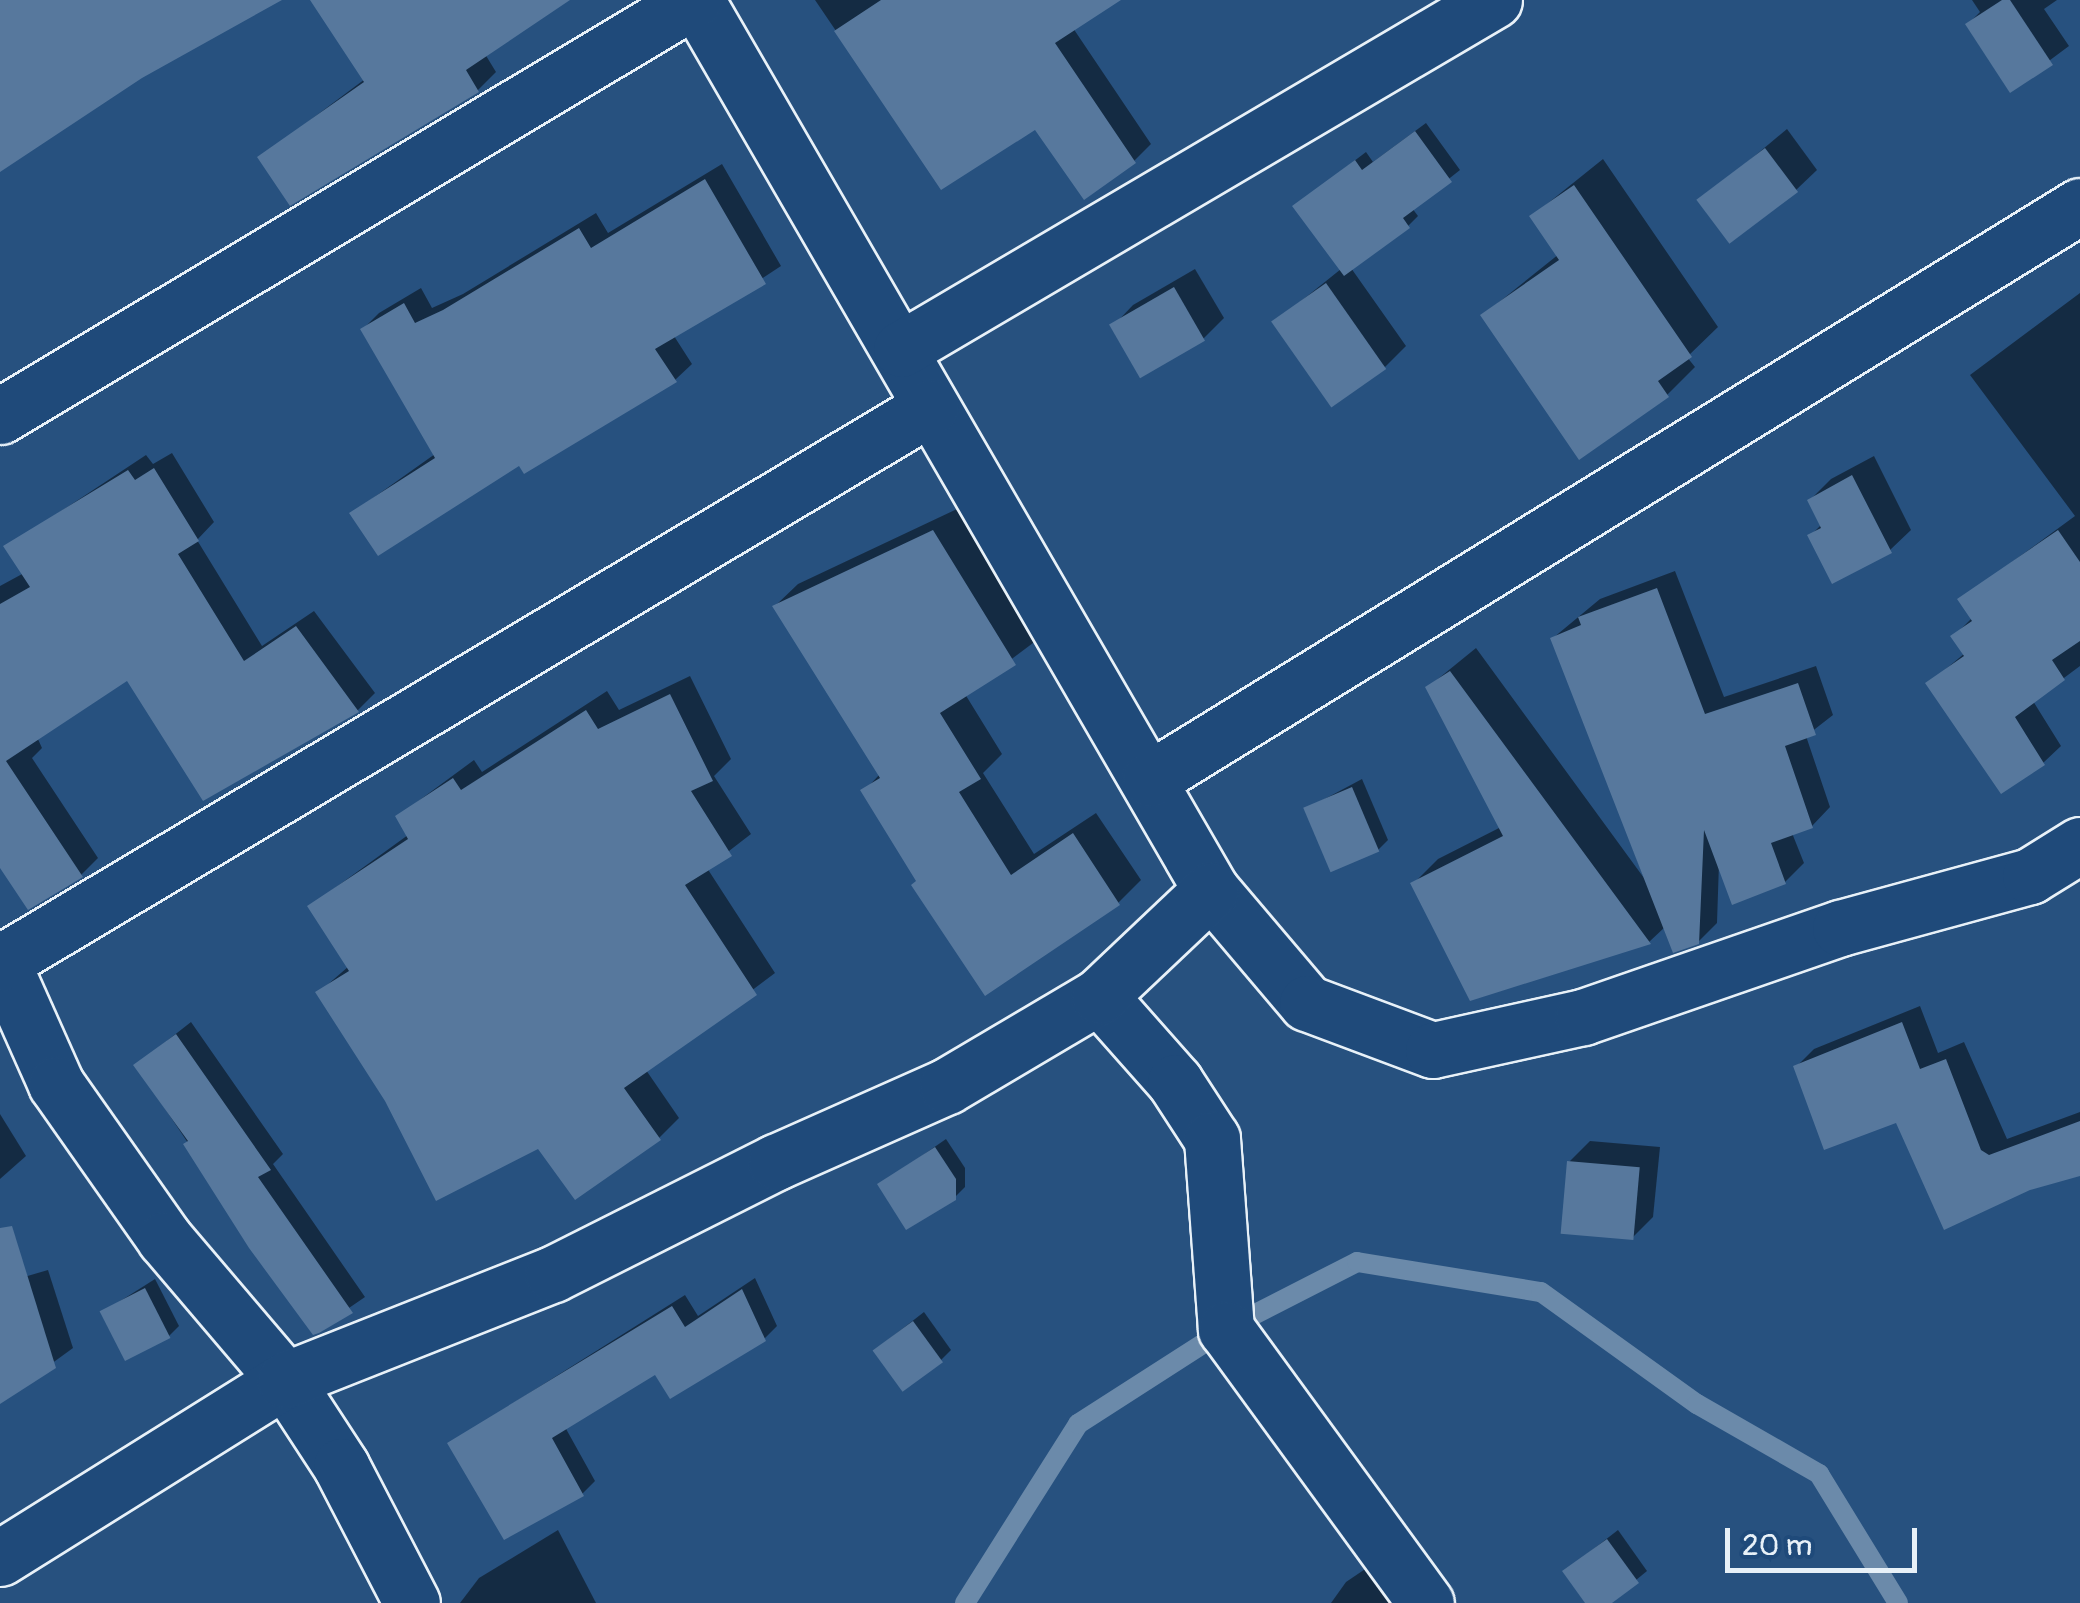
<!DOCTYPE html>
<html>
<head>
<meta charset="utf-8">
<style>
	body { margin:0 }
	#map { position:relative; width:2080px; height:1603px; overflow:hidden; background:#27517f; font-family:Pangolin,sans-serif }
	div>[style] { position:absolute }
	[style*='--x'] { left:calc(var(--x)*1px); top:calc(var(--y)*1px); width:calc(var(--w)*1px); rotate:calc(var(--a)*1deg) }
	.shadow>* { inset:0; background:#0007 }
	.stream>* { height:20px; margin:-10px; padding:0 10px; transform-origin:10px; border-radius:10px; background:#6b8aaa }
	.building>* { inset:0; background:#57789d; transform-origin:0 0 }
	.roads { filter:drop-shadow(2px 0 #e8f1f8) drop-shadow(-2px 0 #e8f1f8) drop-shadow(0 2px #e8f1f8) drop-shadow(0 -2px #e8f1f8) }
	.street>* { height:55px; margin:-27.5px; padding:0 27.5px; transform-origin:27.5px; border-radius:27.5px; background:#1f4a7a }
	span { translate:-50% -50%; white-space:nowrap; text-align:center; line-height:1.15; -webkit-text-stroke:8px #1f4a7a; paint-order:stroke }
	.scale { position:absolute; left:1725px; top:1528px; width:192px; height:45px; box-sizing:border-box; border:5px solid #e8f1f8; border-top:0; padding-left:12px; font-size:30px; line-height:35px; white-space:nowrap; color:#e8f1f8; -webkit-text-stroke:8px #1f4a7a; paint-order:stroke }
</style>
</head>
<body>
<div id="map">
	<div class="shadow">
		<div style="clip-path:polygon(313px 0,566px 0,485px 54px,496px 72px,478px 90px,261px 157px,365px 79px)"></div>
		<div style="clip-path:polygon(815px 0,1116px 0,1073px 28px,1151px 144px,1134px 161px,1036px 127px,942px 187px)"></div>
		<div style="clip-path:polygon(1972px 0,2057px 0,2044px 9px,2069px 46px,2011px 89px,1968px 24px,1980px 12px)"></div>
		<div style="clip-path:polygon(1426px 123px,1460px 170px,1412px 208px,1418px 216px,1408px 226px,1351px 268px,1406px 346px,1385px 367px,1275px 322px,1341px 269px,1295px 206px,1366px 152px,1373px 162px)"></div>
		<div style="clip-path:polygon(1787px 129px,1817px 170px,1796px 190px,1701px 201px)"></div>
		<div style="clip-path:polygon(1603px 159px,1718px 327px,1687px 357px,1695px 367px,1667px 395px,1483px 315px,1559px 254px,1532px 216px)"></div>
		<div style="clip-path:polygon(722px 164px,781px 266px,674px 336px,692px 364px,675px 380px,519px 462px,352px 513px,435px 454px,363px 329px,379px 313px,421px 288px,432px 308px,463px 294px,596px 213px,608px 233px)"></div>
		<div style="clip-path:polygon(1195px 269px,1224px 318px,1203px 339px,1113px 326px,1133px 305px)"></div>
		<div style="clip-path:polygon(2080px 293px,2080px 666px,2033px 701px,2061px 746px,2043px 763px,1928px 684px,1965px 653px,1954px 636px,1973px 617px,1960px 600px,2075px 516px,1970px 375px)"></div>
		<div style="clip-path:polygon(172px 453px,214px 522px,197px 540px,262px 646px,314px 611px,375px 693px,358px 710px,204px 798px,128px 677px,37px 737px,42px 748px,32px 758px,98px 858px,81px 875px,0 842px,0 586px,24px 573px,7px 547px,146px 455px,153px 464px)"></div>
		<div style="clip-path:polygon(1874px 456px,1911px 530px,1890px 550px,1810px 536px,1822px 524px,1810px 500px,1831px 479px)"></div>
		<div style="clip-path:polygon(957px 509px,1037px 640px,965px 694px,1002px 754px,983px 773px,1034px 854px,1096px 813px,1141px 880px,1118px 903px,918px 881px,864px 791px,880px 774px,775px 606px,798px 584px)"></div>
		<div style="clip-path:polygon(1675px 571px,1724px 697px,1816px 666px,1833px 715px,1806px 736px,1830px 807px,1812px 826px,1792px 833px,1804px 863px,1785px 882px,1719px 863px,1717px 923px,1698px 942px,1665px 927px,1649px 942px,1413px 884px,1438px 859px,1501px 827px,1428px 687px,1476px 648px,1644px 878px,1553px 638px,1600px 599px)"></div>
		<div style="clip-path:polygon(690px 676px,731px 759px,714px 776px,751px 834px,707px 868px,775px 973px,646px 1070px,679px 1118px,659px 1138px,538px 1146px,387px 1100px,318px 993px,349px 966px,310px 906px,408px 835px,398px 816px,474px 760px,482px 772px,607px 691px,619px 710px)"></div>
		<div style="clip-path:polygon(1362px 779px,1388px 840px,1378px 850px,1306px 809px)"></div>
		<div style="clip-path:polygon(1920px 1006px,1938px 1053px,1964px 1042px,2007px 1139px,2080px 1112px,2080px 1170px,2030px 1188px,1796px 1067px,1814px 1049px)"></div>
		<div style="clip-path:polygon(191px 1022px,283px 1154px,273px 1164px,365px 1297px,314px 1332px,136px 1065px)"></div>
		<div style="clip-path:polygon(0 1114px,26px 1156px,0 1179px)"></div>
		<div style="clip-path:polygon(946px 1139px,965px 1168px,965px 1187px,954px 1198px,880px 1185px)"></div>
		<div style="clip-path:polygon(1590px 1141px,1660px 1147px,1653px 1217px,1632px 1238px,1569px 1162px)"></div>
		<div style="clip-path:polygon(48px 1270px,73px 1348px,0 1401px,0 1284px)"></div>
		<div style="clip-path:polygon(755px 1278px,777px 1326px,764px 1339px,656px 1372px,565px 1427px,595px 1481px,582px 1494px,450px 1443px,685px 1295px,698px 1316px)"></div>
		<div style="clip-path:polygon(155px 1279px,179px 1326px,169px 1336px,103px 1312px)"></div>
		<div style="clip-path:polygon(924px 1312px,951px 1350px,941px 1360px,875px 1350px)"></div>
		<div style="clip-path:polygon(558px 1530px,596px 1603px,460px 1603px,479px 1578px)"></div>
		<div style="clip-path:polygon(1618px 1530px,1647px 1571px,1608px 1603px,1588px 1603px,1565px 1571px)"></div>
		<div style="clip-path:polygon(1383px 1557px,1416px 1603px,1331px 1603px,1346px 1582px)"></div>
	</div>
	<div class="stream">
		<div style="--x:965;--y:1603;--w:212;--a:-57.7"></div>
		<div style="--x:1078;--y:1424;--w:176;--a:-32.7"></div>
		<div style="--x:1226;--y:1329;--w:147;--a:-27.1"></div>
		<div style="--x:1357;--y:1262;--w:186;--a:9.3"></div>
		<div style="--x:1541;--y:1292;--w:192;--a:35.7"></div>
		<div style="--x:1697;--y:1404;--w:141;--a:29.8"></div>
		<div style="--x:1819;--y:1474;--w:151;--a:58.5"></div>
	</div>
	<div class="building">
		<div style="clip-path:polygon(0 0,282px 0,142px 78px,0 172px)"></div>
		<div style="clip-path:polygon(310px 0,570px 0,466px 70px,479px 92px,290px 206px,257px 157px,364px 82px)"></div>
		<div style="clip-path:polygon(881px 0,1121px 0,1055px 43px,1136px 163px,1084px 200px,1035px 130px,941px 190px,834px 31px)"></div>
		<div style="clip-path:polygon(2002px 0,2010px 0,2053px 65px,2010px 93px,1965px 24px)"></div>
		<div style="clip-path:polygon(1415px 131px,1452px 182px,1403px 218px,1410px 228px,1344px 276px,1292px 206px,1355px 160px,1362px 170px)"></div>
		<div style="left:1765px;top:148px;width:55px;height:86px;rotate:53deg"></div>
		<div style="clip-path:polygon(705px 179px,766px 284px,655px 349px,677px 382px,524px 474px,519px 466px,378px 556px,349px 513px,435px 458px,360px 329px,404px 303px,415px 323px,443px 310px,579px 228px,591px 248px)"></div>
		<div style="clip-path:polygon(1574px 185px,1692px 357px,1658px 381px,1669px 397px,1579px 460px,1480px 315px,1559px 260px,1529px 216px)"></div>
		<div style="left:1326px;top:283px;width:105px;height:67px;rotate:55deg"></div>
		<div style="left:1174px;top:287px;width:62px;height:75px;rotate:60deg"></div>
		<div style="clip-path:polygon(154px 468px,199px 541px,178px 554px,244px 661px,296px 626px,359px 712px,203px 801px,127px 681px,6px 761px,83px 877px,28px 910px,0 868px,0 604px,30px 587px,3px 546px,128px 470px,135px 480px)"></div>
		<div style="clip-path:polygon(1852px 475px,1892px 553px,1832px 584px,1807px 535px,1821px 528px,1807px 500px)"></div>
		<div style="clip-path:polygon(933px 530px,1016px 665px,940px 713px,981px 779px,959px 792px,1011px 875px,1073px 833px,1120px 905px,985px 996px,911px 885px,916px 881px,860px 790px,880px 778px,772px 606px)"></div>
		<div style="clip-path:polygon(2058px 530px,2080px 562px,2080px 641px,2052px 660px,2065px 680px,2015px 717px,2045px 765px,2001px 794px,1925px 683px,1964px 656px,1950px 636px,1972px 621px,1957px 599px)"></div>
		<div style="clip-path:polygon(1657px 588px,1705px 714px,1798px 683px,1816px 735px,1785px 746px,1813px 828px,1771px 843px,1786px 884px,1732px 905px,1704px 830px,1699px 944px,1673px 953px,1550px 638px,1581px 625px,1578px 617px)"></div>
		<div style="clip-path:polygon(1450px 671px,1651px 944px,1470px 1001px,1410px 883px,1503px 836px,1425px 687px)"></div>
		<div style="clip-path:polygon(670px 694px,713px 781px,691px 791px,732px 856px,685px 885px,757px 995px,624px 1088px,661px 1140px,575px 1200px,538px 1149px,436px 1201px,385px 1101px,315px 992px,349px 971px,307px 906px,408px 839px,395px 816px,453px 778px,461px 790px,586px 710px,598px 729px)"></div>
		<div style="left:1352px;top:787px;width:70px;height:53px;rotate:67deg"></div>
		<div style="clip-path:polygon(1902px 1022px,1920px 1069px,1946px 1059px,1981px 1150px,1989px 1155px,2080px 1121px,2080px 1176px,2030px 1190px,1944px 1230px,1896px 1123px,1824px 1150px,1793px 1066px)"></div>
		<div style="clip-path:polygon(176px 1034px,271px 1170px,258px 1177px,353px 1313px,319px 1333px,313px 1335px,249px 1248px,183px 1144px,188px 1141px,133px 1065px)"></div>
		<div style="clip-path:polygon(935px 1147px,956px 1179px,956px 1200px,906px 1230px,877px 1184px)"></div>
		<div style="left:1567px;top:1161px;width:73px;height:73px;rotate:5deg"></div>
		<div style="clip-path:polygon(12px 1226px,56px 1368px,0 1404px,0 1228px)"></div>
		<div style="left:145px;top:1288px;width:56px;height:51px;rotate:63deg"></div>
		<div style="clip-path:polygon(742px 1289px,766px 1341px,670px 1399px,655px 1375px,552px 1438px,584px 1496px,504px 1540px,447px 1443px,672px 1306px,685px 1327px)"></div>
		<div style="left:913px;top:1321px;width:51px;height:50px;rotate:54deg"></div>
		<div style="clip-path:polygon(1607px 1539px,1639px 1583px,1612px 1603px,1585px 1603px,1562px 1571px)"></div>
	</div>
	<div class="roads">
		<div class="street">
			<div style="--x:696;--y:0;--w:1028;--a:59.94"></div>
			<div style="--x:1211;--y:890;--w:148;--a:49.7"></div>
			<div style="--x:1307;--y:1003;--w:134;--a:20.5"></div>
			<div style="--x:1433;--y:1050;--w:154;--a:-12.4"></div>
			<div style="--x:1583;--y:1017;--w:272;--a:-19.1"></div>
			<div style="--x:1840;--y:928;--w:197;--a:-15.3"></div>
			<div style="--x:2030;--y:876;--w:59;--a:-31.8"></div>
			<div style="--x:901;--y:349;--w:688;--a:-30.48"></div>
			<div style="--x:0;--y:416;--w:809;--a:-30.94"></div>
			<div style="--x:1150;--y:779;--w:1092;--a:-31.64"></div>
			<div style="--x:0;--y:958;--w:138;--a:66"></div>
			<div style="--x:56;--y:1084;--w:189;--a:54.9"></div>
			<div style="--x:165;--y:1239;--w:185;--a:49.6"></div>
			<div style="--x:285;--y:1380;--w:103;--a:56.9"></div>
			<div style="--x:341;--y:1466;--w:154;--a:62.6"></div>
			<div style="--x:0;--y:963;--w:1084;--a:-30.85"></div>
			<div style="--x:1099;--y:996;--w:115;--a:48.5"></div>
			<div style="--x:1175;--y:1082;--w:68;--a:57"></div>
			<div style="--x:1212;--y:1139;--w:191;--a:85.8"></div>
			<div style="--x:1226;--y:1329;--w:339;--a:53.9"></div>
			<div style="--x:0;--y:1558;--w:336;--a:-32"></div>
			<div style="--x:285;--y:1380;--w:288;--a:-21.6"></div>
			<div style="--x:553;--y:1274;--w:250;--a:-26.7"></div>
			<div style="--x:776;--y:1162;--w:187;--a:-24"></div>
			<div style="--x:947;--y:1086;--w:177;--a:-30.6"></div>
			<div style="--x:1099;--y:996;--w:154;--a:-43.4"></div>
		</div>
	</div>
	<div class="scale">20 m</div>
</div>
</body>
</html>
